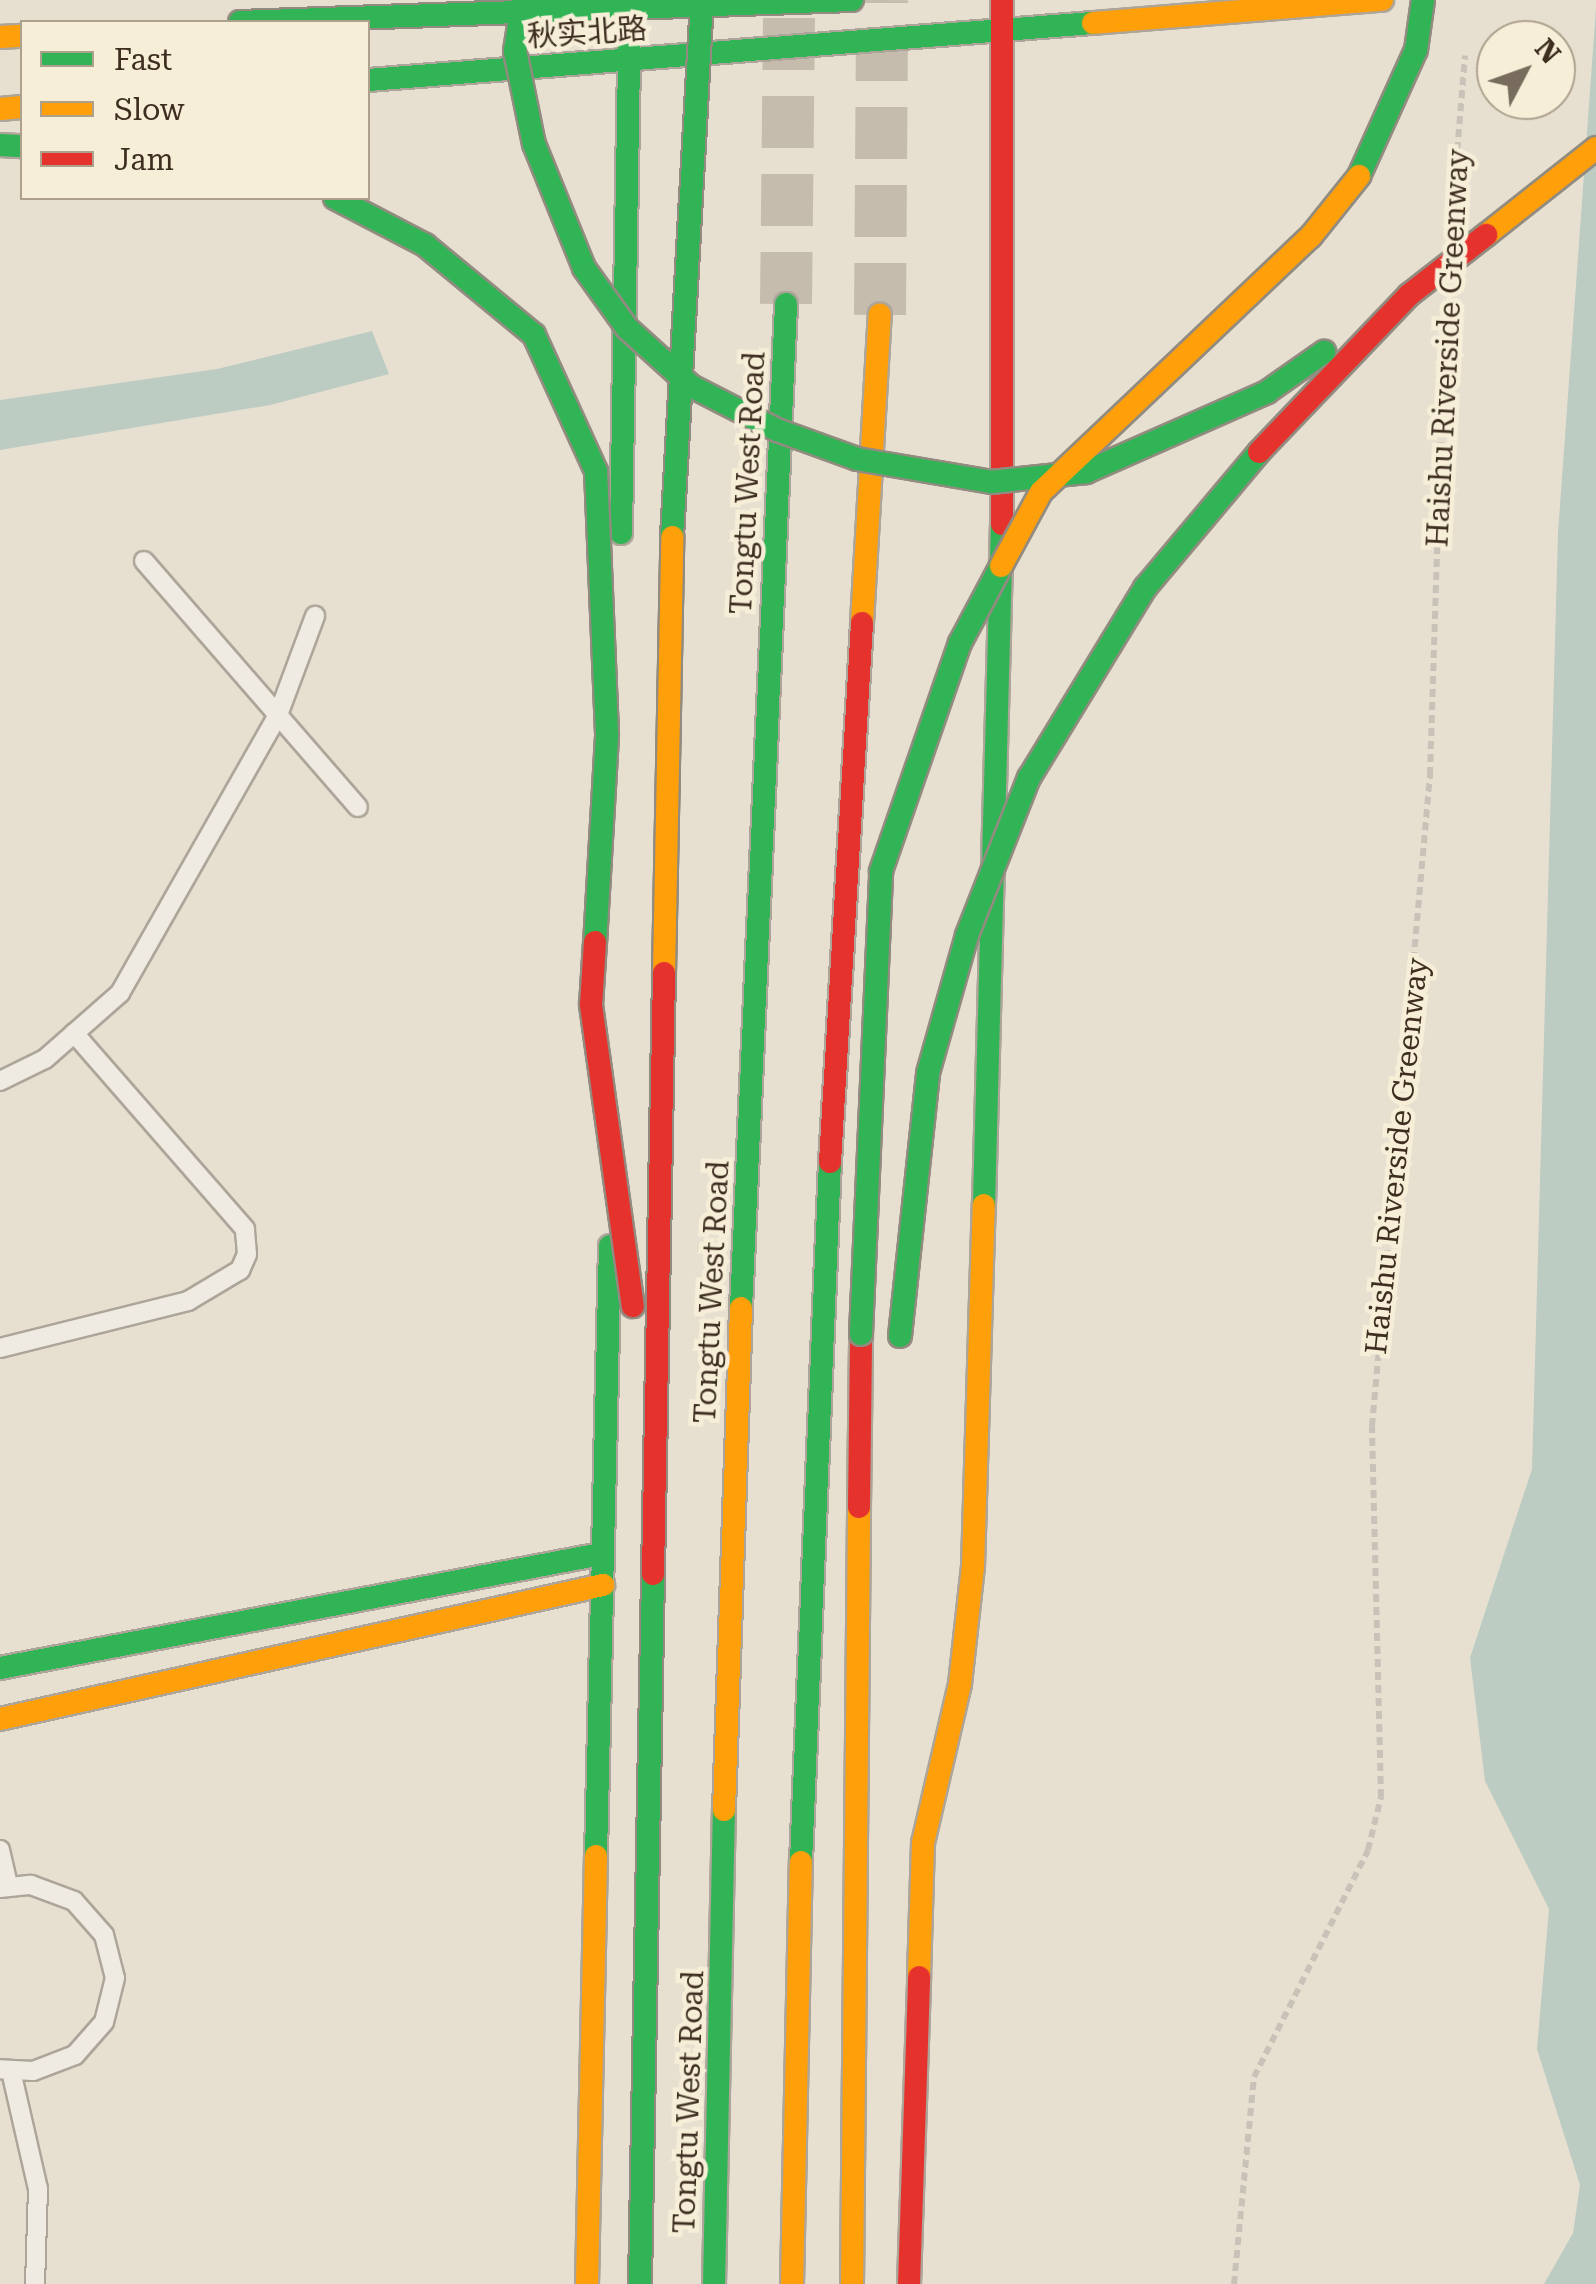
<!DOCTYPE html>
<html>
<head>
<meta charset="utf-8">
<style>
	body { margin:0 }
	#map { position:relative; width:1596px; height:2284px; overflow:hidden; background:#e7e0d1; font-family:"Roboto Serif","Noto Sans SC",serif }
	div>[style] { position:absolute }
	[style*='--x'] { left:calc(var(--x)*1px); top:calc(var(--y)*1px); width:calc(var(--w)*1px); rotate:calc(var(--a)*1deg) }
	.water>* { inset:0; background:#bcccc2 }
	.primary-tunnel>* { height:52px; margin-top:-26px; transform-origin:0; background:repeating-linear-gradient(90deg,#c5bcae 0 52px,transparent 0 78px) }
	.path>* { height:6px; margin-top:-3px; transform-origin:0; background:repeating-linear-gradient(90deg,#c8c2b9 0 8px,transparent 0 13px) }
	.roads { filter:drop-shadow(2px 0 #ada599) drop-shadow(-2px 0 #ada599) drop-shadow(0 2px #ada599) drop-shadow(0 -2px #ada599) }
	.lane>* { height:18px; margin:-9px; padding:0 9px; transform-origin:9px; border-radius:9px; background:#efebe3 }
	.fast>* { height:22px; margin:-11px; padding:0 11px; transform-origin:11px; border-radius:11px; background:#30b455 }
	.slow>* { height:22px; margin:-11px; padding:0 11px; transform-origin:11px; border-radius:11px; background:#ff9f0a }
	.jam>* { height:22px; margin:-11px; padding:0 11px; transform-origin:11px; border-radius:11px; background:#e5322d }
	.bridges { filter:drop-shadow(2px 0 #928b80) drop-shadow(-2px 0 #928b80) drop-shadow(0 2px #928b80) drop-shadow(0 -2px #928b80) }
	.fast-bridge>* { height:22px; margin:-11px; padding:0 11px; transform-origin:11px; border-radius:11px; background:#30b455 }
	.slow-bridge>* { height:22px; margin:-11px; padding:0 11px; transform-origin:11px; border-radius:11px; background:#ff9f0a }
	.jam-bridge>* { height:22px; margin:-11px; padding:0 11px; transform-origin:11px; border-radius:11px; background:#e5322d }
	span { translate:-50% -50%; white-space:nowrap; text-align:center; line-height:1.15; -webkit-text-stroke:9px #f7eed8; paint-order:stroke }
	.street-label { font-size:30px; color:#3d2e20 }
	.legend { position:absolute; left:20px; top:20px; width:350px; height:180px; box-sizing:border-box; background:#f7eed8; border:2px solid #ada18e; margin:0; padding:12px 18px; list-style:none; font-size:30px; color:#3d2e20 }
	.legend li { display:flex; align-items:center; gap:20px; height:50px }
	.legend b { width:50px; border:2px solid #ada18e }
	.north { position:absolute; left:1476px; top:20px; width:100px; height:100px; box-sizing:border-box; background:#f7eed8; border:2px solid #ada18e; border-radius:50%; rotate:49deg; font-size:28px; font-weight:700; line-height:40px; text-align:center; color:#3d2e20 }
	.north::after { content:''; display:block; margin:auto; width:35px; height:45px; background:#786c5e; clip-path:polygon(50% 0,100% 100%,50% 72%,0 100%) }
</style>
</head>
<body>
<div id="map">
	<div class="water">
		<div style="clip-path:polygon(1596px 8px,1596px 2284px,1544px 2284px,1573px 2233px,1580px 2185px,1537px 2049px,1549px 1909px,1485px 1781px,1470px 1658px,1532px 1469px,1558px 533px)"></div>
		<div style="clip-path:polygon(372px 331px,389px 374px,270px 405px,0 450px,0 400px,217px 369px)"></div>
	</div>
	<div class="primary-tunnel">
		<div style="--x:786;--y:304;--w:303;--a:-89.4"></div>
		<div style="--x:880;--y:315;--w:315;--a:-89.6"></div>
	</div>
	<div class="path">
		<div style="--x:1453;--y:202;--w:147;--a:-85.3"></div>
		<div style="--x:1234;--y:2284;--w:208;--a:-84.5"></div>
		<div style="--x:1254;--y:2077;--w:254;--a:-63.3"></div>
		<div style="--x:1368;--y:1850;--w:55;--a:-76.2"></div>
		<div style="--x:1381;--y:1797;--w:371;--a:-91.4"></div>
		<div style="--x:1372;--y:1426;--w:654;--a:-84.91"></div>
		<div style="--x:1430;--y:775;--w:451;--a:-88.2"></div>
	</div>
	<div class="roads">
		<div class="lane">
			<div style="--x:144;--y:561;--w:326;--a:49"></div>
			<div style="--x:0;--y:1081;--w:50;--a:-26.1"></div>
			<div style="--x:45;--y:1059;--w:100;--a:-41.3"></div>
			<div style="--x:120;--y:993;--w:320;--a:-60.4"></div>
			<div style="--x:278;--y:715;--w:106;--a:-69.5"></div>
			<div style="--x:0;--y:1348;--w:194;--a:-14"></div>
			<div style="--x:188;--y:1301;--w:61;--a:-30.8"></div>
			<div style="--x:240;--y:1270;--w:17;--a:-66"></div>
			<div style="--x:247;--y:1254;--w:25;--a:-95"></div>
			<div style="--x:245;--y:1229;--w:260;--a:-131.1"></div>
			<div style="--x:0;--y:1850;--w:37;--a:77"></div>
			<div style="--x:0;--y:1888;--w:31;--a:-6"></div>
			<div style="--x:31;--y:1885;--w:46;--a:20.4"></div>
			<div style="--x:74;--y:1901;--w:45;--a:48.6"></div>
			<div style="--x:104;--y:1935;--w:44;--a:75.7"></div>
			<div style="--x:115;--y:1978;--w:45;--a:104"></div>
			<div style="--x:104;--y:2022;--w:44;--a:131.3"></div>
			<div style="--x:75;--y:2055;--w:45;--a:159.1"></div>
			<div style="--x:33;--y:2071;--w:33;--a:-177"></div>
			<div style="--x:11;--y:2071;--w:121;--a:77.1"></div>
			<div style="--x:38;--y:2189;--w:95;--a:91.8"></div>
		</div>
		<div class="fast">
			<div style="--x:368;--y:80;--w:727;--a:-4.5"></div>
			<div style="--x:0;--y:145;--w:22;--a:3"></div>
			<div style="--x:621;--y:533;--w:533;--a:-89.03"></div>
			<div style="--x:984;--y:1205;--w:681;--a:-88.49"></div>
			<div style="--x:741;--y:1308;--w:1005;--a:-87.43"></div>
			<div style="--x:0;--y:1668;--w:607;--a:-10.74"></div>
			<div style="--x:596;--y:1856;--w:610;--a:-88.69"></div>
			<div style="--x:801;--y:1862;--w:701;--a:-87.63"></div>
			<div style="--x:714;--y:2284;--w:474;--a:-88.8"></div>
		</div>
		<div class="slow">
			<div style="--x:1093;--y:23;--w:290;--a:-4.6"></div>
			<div style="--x:0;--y:37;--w:22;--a:-3"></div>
			<div style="--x:0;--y:109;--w:22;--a:-5"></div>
			<div style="--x:862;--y:623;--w:309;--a:-86.7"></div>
			<div style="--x:0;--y:1719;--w:618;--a:-12.53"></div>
			<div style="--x:724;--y:1810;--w:502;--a:-88.06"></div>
			<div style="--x:919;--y:1977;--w:134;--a:-88.3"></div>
			<div style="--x:923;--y:1843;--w:163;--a:-76.9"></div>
			<div style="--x:960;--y:1684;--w:118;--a:-83.7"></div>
			<div style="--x:973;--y:1567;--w:362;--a:-88.3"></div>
			<div style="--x:587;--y:2284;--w:428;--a:-88.8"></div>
			<div style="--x:792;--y:2284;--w:422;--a:-88.8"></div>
			<div style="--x:852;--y:2284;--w:777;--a:-89.48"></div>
		</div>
		<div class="jam">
			<div style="--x:1002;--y:0;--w:524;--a:90"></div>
			<div style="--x:830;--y:1162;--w:540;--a:-86.6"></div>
			<div style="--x:859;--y:1507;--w:173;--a:-89.3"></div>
			<div style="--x:909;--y:2284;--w:307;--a:-88.1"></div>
		</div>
	</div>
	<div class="bridges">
		<div class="fast-bridge">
			<div style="--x:523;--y:0;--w:52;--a:98.9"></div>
			<div style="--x:515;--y:51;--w:95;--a:78.5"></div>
			<div style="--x:534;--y:144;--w:134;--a:68"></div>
			<div style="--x:584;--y:268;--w:74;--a:54.4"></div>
			<div style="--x:627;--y:328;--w:86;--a:42.2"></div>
			<div style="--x:691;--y:386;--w:97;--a:27.1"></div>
			<div style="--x:777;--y:430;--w:85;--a:19.9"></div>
			<div style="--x:857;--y:459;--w:136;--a:9.7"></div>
			<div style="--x:991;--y:482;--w:96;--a:-6"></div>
			<div style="--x:1086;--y:472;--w:198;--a:-23.8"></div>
			<div style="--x:1267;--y:392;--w:70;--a:-35.1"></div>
			<div style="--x:240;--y:22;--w:612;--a:-2.06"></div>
			<div style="--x:1359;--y:176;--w:138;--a:-65.7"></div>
			<div style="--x:1416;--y:50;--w:50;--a:-82"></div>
			<div style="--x:335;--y:198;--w:102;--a:27.6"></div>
			<div style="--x:425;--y:245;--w:141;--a:39.5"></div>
			<div style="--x:534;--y:335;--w:149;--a:65.5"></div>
			<div style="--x:596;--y:471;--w:265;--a:87.6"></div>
			<div style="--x:607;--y:736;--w:206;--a:93.3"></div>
			<div style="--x:672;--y:537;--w:538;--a:-86.8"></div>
			<div style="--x:861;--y:1334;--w:463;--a:-87.5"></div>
			<div style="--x:881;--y:871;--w:241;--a:-70.9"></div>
			<div style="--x:960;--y:643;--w:87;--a:-62"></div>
			<div style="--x:900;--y:1336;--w:264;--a:-83.9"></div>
			<div style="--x:928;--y:1073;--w:143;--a:-74.2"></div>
			<div style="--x:967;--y:935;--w:169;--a:-68.5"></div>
			<div style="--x:1029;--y:778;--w:223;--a:-58.6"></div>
			<div style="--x:1145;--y:588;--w:177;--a:-50"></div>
			<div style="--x:640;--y:2284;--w:710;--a:-88.95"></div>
		</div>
		<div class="slow-bridge">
			<div style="--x:1486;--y:235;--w:140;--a:-38.3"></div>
			<div style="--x:1001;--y:566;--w:84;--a:-61.6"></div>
			<div style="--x:1041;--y:492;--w:372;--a:-43.5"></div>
			<div style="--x:1311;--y:236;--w:77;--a:-51.3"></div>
			<div style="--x:664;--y:973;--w:436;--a:-88.9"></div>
		</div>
		<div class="jam-bridge">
			<div style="--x:1259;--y:452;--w:217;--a:-46.3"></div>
			<div style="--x:1409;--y:295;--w:98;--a:-37.9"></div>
			<div style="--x:595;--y:942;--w:63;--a:93.6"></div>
			<div style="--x:591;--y:1005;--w:304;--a:82.1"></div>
			<div style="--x:653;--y:1574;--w:601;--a:-88.95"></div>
		</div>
	</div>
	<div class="street-label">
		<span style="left:587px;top:33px;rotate:-4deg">秋实北路</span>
		<span style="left:1448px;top:348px;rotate:-87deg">Haishu Riverside Greenway</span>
		<span style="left:748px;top:483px;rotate:-87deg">Tongtu West Road</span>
		<span style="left:1397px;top:1156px;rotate:-84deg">Haishu Riverside Greenway</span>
		<span style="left:712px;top:1292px;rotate:-87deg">Tongtu West Road</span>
		<span style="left:689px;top:2102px;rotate:-88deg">Tongtu West Road</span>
	</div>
	<ul class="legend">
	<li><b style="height:12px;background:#30b455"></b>Fast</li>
	<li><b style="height:12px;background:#ff9f0a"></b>Slow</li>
	<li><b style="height:12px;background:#e5322d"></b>Jam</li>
	</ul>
	<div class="north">N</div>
</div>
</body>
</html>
